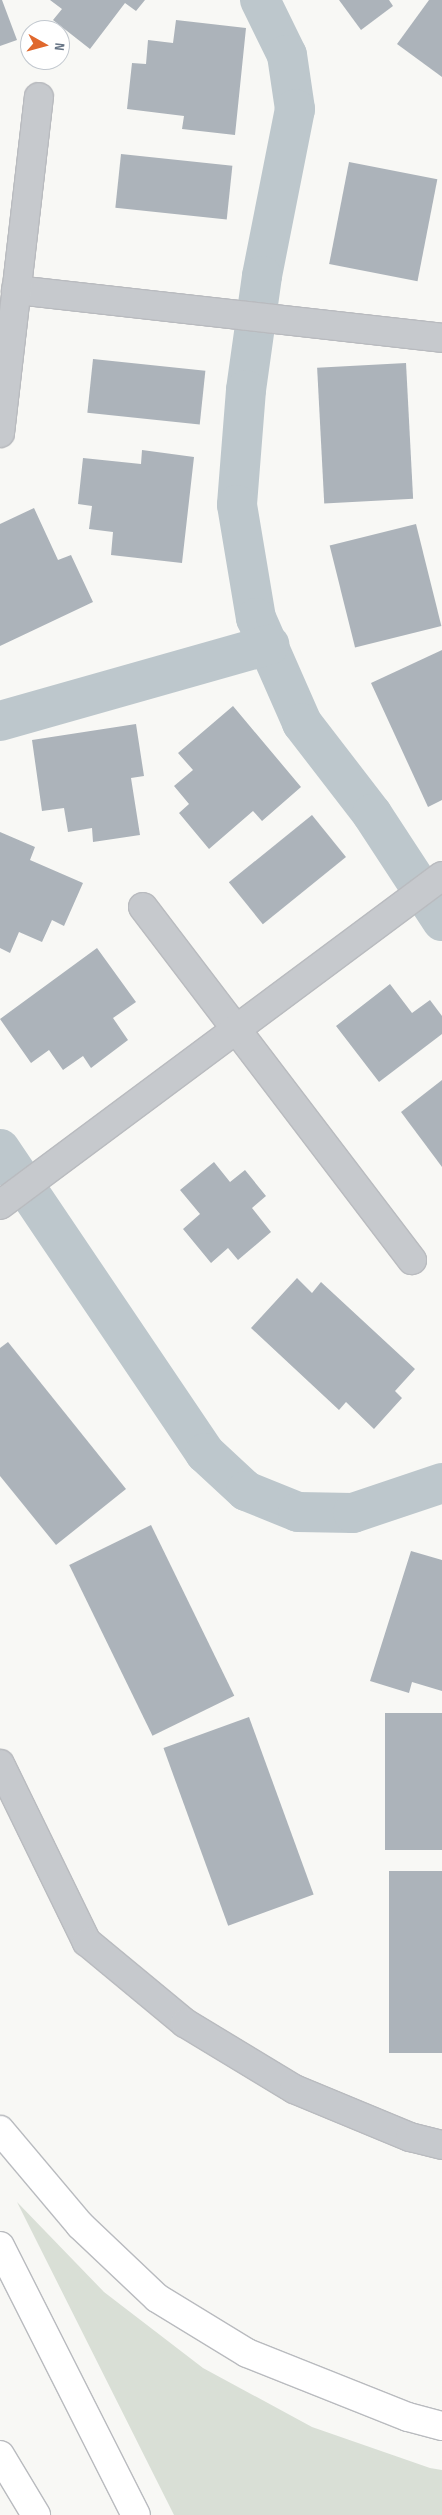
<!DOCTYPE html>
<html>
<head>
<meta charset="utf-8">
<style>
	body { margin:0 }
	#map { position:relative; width:442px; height:2515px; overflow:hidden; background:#f8f8f5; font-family:"Sofia Sans Condensed",sans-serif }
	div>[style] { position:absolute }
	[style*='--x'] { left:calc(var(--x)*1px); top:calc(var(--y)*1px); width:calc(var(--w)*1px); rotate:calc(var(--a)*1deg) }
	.green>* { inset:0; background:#d9dfd6 }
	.canal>* { height:40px; margin:-20px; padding:0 20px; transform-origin:20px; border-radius:20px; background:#bdc7cc }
	.building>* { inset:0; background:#acb3ba; transform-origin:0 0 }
	.roads { filter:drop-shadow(1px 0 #b9bbbf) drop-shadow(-1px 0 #b9bbbf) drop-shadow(0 1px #b9bbbf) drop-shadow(0 -1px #b9bbbf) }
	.minor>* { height:28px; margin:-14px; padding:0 14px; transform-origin:14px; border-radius:14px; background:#c6c9cd }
	.highway>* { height:28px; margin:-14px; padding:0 14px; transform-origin:14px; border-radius:14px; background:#fff }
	span { translate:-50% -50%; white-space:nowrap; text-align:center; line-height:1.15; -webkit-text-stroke:5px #fff; paint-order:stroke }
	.north { position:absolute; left:20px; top:20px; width:50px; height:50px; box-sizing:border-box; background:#fff; border:1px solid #c2c8cf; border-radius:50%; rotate:97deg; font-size:14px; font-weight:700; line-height:20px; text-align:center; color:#677586 }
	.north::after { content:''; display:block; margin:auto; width:18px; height:22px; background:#e0682d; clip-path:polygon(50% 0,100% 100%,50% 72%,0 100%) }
</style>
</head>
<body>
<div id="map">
	<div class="green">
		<div style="clip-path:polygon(17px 2202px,104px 2292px,203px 2368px,312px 2427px,430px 2468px,442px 2470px,442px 2515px,174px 2515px)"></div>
	</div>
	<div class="canal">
		<div style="--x:260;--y:0;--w:61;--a:63.9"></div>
		<div style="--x:287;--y:55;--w:55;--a:81.6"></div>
		<div style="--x:295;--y:109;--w:170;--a:101.2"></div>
		<div style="--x:262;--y:276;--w:115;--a:98"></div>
		<div style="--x:246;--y:390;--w:115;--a:94.5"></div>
		<div style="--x:237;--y:505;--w:115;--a:80.5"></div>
		<div style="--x:256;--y:618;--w:115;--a:66.3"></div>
		<div style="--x:302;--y:723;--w:115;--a:52.4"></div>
		<div style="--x:372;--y:814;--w:128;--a:56.8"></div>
		<div style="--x:0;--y:721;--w:280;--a:-15.8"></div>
		<div style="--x:0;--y:1149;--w:367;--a:56"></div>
		<div style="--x:205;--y:1453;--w:56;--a:42.8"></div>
		<div style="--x:246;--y:1491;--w:56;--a:22"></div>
		<div style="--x:298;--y:1512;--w:55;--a:1"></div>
		<div style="--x:353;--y:1513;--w:94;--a:-18.6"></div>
	</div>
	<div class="building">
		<div style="clip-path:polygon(0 0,2px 0,17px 40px,0 46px)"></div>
		<div style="clip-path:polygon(50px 0,145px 0,136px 11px,125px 3px,90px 49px,53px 20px,62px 9px)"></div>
		<div style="clip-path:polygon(339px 0,389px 0,393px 6px,361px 30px)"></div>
		<div style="clip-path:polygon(429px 0,442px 0,442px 77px,397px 44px)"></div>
		<div style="clip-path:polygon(176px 20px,246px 28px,235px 135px,182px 129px,184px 116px,127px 109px,132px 63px,146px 64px,148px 40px,173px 43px)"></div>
		<div style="left:121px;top:154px;width:112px;height:54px;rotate:6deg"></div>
		<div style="left:349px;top:162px;width:90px;height:104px;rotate:11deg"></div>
		<div style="left:93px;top:359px;width:113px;height:54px;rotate:6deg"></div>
		<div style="left:406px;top:363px;width:136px;height:89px;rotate:87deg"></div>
		<div style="clip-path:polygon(142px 450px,194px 457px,182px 563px,111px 555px,113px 532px,89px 529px,92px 506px,78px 504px,83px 458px,141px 464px)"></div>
		<div style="clip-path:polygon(34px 508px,58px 560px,71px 555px,93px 602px,0 646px,0 524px)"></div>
		<div style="left:416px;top:524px;width:105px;height:89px;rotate:76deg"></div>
		<div style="clip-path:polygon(442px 650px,442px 800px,428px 807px,371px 683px)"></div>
		<div style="clip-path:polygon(233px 706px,301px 787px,262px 821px,253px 811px,209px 849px,179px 813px,189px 804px,174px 786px,193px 770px,178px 753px)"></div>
		<div style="clip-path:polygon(136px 724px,144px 776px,131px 778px,140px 835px,93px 842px,92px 828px,68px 832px,64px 808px,42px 811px,32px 740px)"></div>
		<div style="left:312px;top:815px;width:54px;height:107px;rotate:51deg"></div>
		<div style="clip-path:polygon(0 832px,35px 847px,30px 860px,83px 883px,64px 926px,52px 920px,42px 942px,19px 932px,10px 953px,0 948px)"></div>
		<div style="clip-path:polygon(97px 948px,136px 1002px,113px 1018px,128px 1040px,91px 1068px,83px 1056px,63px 1070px,49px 1050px,31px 1063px,0 1019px)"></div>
		<div style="clip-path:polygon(390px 984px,412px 1013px,430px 1000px,442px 1016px,442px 1034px,379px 1082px,336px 1026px)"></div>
		<div style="clip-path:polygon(442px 1080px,442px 1167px,401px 1112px)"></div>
		<div style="clip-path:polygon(214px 1162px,230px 1182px,245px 1170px,266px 1196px,252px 1208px,271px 1232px,238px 1260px,228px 1248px,211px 1263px,183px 1229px,200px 1214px,180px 1190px)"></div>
		<div style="clip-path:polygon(297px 1278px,312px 1293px,321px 1282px,415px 1369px,395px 1391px,402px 1398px,374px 1429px,346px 1402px,339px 1410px,251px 1328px)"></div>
		<div style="clip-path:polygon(8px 1342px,126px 1489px,56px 1545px,0 1476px,0 1348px)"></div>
		<div style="left:151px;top:1525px;width:190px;height:91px;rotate:64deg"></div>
		<div style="clip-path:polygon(411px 1551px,442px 1560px,442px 1691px,412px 1682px,409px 1693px,370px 1681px)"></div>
		<div style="left:442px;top:1713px;width:137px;height:57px;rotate:90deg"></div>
		<div style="left:249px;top:1717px;width:189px;height:91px;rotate:70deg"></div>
		<div style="left:442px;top:1871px;width:182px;height:53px;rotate:90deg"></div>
	</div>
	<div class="roads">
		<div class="minor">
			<div style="--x:16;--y:290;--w:429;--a:6.4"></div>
			<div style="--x:0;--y:433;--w:338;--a:-83.4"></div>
			<div style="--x:143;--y:907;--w:444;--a:52.7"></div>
			<div style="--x:0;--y:1205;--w:551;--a:-36.66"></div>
			<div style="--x:0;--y:1764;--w:198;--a:64"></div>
			<div style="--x:87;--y:1942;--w:127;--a:39.6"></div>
			<div style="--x:185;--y:2023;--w:127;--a:31.2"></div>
			<div style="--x:294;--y:2089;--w:126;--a:22.5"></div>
			<div style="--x:410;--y:2137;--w:33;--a:14"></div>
		</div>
		<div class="highway">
			<div style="--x:0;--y:2130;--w:124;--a:49.9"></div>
			<div style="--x:80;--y:2225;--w:106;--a:43.5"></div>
			<div style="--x:157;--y:2298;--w:105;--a:31.4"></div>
			<div style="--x:247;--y:2353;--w:173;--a:21.7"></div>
			<div style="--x:408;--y:2417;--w:35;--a:15"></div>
			<div style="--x:0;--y:2246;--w:301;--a:63.2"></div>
			<div style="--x:0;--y:2455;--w:70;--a:59"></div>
		</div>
	</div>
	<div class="north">N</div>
</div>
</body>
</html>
